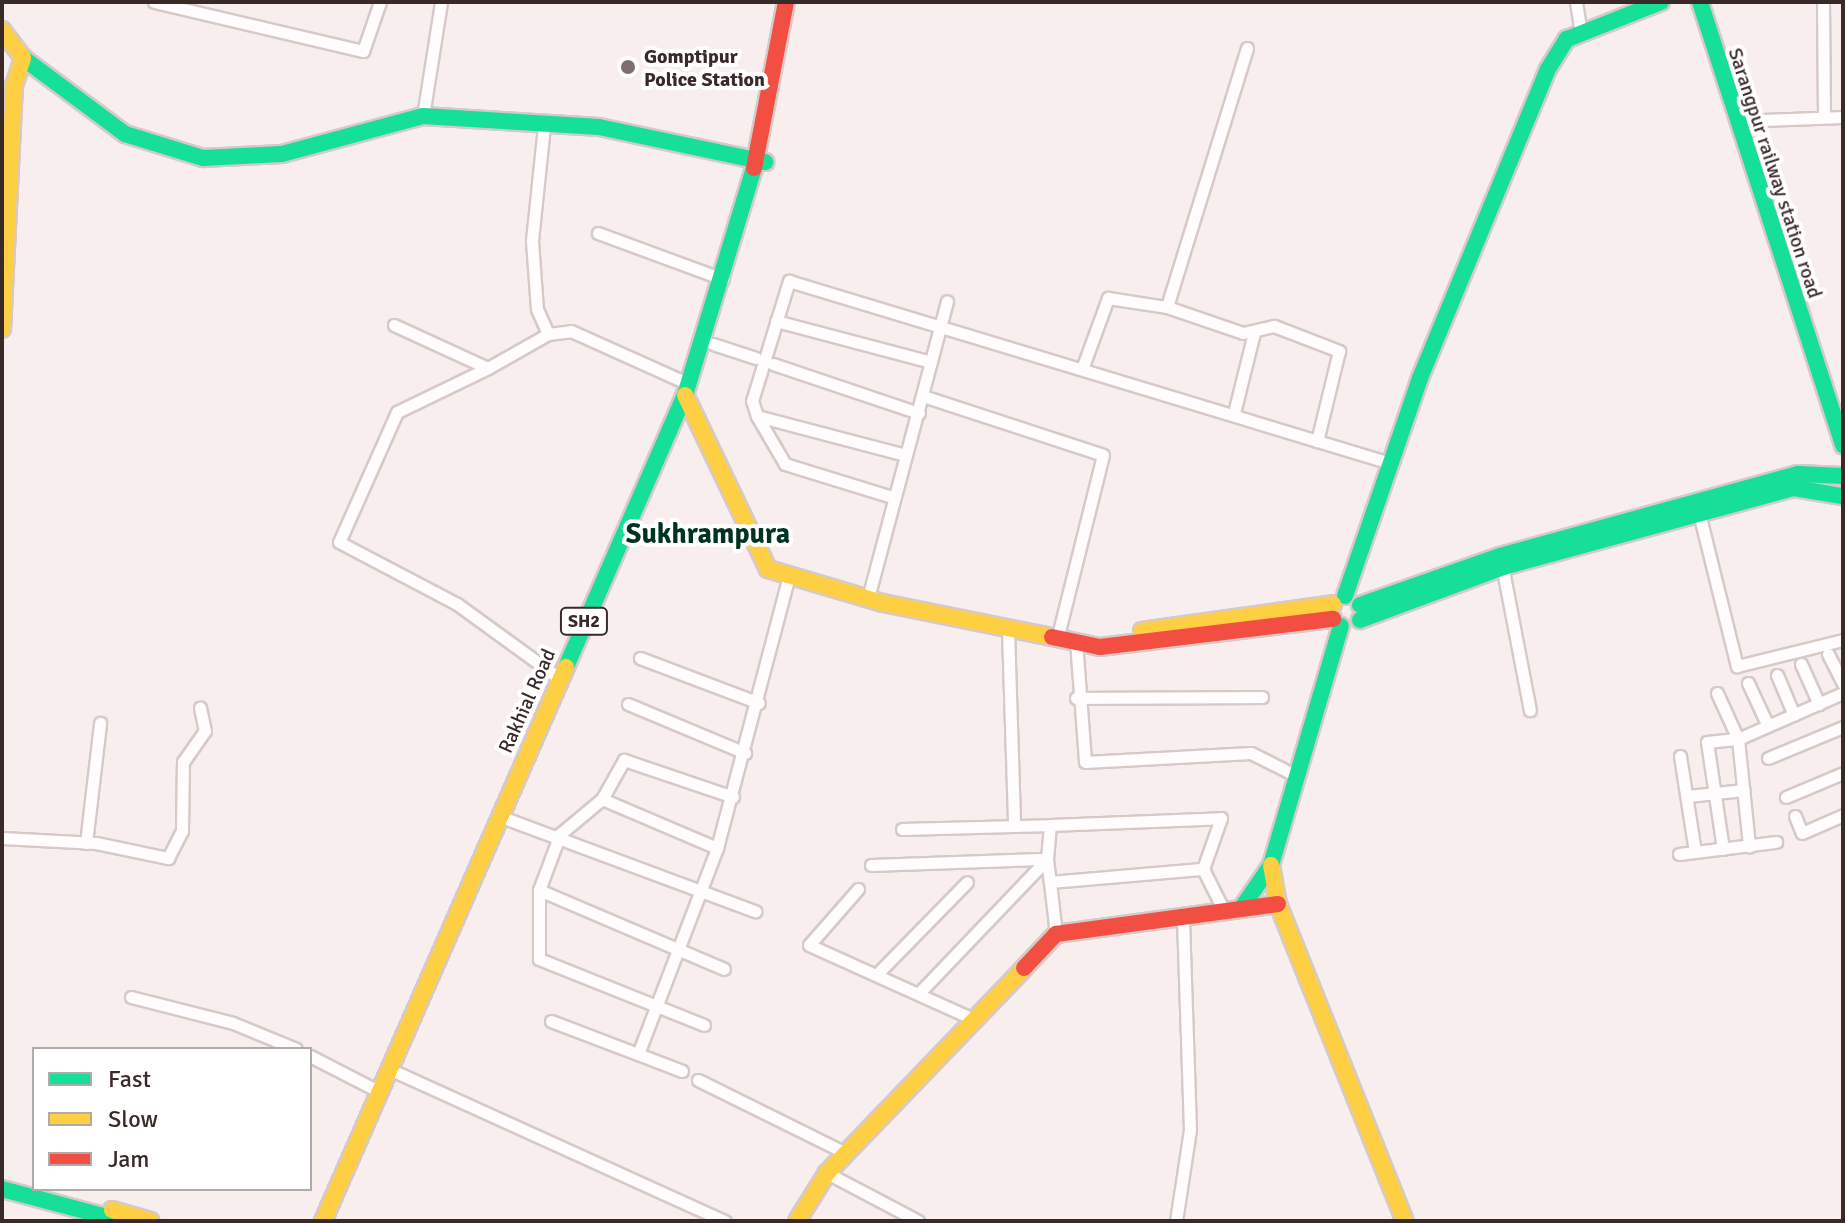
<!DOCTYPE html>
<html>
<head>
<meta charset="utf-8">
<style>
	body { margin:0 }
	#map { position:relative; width:1845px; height:1223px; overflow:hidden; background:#f7eeed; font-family:Signika,sans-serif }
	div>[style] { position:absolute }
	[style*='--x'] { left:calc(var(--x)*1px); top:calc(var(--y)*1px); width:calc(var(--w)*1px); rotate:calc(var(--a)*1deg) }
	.roads { filter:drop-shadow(2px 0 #d6cac8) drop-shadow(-2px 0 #d6cac8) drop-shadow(0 2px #d6cac8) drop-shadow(0 -2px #d6cac8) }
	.street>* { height:11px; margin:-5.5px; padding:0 5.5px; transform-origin:5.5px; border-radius:5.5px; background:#fefcfc }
	.fast>* { height:16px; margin:-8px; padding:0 8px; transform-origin:8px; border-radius:8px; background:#16e098 }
	.slow>* { height:16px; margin:-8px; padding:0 8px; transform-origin:8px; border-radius:8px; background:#ffcf43 }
	.jam>* { height:16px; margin:-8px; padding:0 8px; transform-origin:8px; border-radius:8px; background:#f24e42 }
	.dots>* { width:22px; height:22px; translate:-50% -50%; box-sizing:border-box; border:4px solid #fff; border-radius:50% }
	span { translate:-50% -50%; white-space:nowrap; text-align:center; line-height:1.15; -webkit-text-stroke:8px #fff; paint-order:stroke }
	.shield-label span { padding:2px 6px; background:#fff; border:2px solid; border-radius:6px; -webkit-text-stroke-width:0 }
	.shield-label { font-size:18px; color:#392a28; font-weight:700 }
	.poi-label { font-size:20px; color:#392a28; font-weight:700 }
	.left { translate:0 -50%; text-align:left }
	.street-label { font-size:20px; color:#392a28 }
	.district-label { font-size:28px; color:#003324; font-weight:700 }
	.frame { position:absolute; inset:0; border:4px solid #392a28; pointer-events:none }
	.legend { position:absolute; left:32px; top:1047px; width:280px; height:144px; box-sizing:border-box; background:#fff; border:2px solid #b0aaa9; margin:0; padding:10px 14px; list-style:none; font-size:24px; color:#392a28 }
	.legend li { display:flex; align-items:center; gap:16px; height:40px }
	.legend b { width:40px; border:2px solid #b0aaa9 }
</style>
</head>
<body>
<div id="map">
	<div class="roads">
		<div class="street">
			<div style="--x:154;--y:2;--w:215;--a:13.2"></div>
			<div style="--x:363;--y:51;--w:52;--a:-70.9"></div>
			<div style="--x:1576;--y:2;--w:30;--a:81"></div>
			<div style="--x:1823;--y:2;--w:115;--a:89.5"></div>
			<div style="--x:1247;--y:48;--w:271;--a:107.2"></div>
			<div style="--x:1167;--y:307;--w:80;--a:18.9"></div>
			<div style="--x:1243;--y:333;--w:32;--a:-13"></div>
			<div style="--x:1274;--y:326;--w:70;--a:21"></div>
			<div style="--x:1339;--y:351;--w:93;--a:103.7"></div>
			<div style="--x:423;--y:116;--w:115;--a:-81"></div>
			<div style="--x:1736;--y:121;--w:107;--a:-2.1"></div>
			<div style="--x:544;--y:126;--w:116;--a:96"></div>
			<div style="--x:532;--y:241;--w:68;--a:85.8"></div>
			<div style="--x:537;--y:309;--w:27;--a:66"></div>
			<div style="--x:598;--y:233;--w:133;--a:20.2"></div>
			<div style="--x:776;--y:321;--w:160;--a:14.8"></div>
			<div style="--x:394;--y:325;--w:103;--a:24.6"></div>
			<div style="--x:488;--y:368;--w:69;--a:-29.5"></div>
			<div style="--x:548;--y:334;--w:23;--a:-7"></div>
			<div style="--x:571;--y:331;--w:129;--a:24.2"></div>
			<div style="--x:713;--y:344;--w:45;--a:18"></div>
			<div style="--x:773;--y:364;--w:154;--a:18.6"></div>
			<div style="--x:488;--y:368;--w:101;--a:154.2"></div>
			<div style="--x:397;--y:412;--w:142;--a:114"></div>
			<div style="--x:339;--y:542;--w:133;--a:27.7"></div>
			<div style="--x:457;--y:604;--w:126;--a:36"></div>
			<div style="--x:1082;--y:369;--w:76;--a:-69.9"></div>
			<div style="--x:1108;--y:298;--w:60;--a:8.7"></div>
			<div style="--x:923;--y:396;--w:189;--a:18.1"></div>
			<div style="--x:1103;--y:455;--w:190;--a:104"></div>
			<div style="--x:1234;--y:413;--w:82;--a:-76"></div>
			<div style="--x:757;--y:416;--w:154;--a:14.7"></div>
			<div style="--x:892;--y:497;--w:112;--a:-162.9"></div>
			<div style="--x:785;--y:464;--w:56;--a:-120.3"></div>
			<div style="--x:757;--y:416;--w:16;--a:-108"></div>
			<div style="--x:752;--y:401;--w:126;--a:-72.9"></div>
			<div style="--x:789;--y:281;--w:628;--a:16.85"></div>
			<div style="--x:1699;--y:513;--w:158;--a:76.1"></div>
			<div style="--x:1737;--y:666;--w:109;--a:-13.8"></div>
			<div style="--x:1501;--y:560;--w:153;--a:79.1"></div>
			<div style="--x:868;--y:598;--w:307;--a:-75.1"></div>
			<div style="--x:1008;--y:630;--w:196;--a:88.2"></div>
			<div style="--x:1076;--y:641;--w:121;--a:85.7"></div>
			<div style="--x:1085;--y:762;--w:166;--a:-3.1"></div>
			<div style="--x:1251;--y:753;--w:51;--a:26.6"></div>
			<div style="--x:1828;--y:654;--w:34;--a:63"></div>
			<div style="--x:640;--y:658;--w:127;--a:20.7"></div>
			<div style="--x:1801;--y:664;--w:44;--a:65.8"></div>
			<div style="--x:1777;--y:675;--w:43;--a:67"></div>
			<div style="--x:1748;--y:683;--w:47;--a:65.1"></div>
			<div style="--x:1717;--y:693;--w:51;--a:65.5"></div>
			<div style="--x:1738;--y:739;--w:108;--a:84.1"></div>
			<div style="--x:1076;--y:698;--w:186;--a:-0.3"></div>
			<div style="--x:628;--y:704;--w:127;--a:22.7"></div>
			<div style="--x:1680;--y:756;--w:97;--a:81.1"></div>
			<div style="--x:1768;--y:758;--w:81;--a:-22.5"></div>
			<div style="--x:1688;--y:796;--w:56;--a:-6.1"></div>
			<div style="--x:1786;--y:797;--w:62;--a:-22.8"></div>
			<div style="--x:602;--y:799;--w:125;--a:23.1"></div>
			<div style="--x:1795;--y:816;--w:18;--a:68"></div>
			<div style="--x:1802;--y:833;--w:45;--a:-23.7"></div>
			<div style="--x:507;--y:819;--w:265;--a:20.4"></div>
			<div style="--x:902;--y:829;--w:148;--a:-1.5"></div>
			<div style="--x:2;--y:838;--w:94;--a:3"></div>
			<div style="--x:96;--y:843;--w:74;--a:11.8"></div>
			<div style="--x:168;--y:858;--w:30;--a:-63"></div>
			<div style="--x:182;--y:831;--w:69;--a:-89.2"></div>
			<div style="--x:183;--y:762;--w:38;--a:-55"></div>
			<div style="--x:205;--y:731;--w:24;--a:-102"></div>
			<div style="--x:86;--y:843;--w:121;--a:-83.3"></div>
			<div style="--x:1723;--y:849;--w:108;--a:-98.5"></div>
			<div style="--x:1707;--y:742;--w:31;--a:-6"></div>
			<div style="--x:1738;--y:739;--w:115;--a:-23.7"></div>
			<div style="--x:1679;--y:854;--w:98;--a:-7.1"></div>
			<div style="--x:871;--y:865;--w:176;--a:-2"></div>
			<div style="--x:1047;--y:859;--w:23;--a:83"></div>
			<div style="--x:858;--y:889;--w:74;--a:131.2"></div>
			<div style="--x:809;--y:945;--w:180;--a:24.3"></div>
			<div style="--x:539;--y:890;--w:201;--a:23.1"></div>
			<div style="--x:1056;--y:934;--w:52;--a:-96.6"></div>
			<div style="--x:1050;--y:882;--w:154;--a:-4.9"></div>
			<div style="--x:1203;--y:869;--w:47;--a:63.4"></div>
			<div style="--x:878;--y:973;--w:127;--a:-45.6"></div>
			<div style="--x:919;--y:993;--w:185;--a:-46.3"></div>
			<div style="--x:1047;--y:859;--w:34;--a:-85"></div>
			<div style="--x:1050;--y:825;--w:171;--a:-2.3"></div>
			<div style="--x:1221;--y:818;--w:54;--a:109.4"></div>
			<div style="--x:131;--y:997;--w:105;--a:14.3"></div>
			<div style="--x:233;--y:1023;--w:68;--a:22.4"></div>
			<div style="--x:551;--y:1021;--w:93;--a:20.8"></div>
			<div style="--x:704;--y:1025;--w:178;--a:-158.2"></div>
			<div style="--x:539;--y:959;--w:69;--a:-90"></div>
			<div style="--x:539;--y:890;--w:60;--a:-69.4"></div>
			<div style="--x:560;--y:834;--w:55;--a:-39.8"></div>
			<div style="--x:602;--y:799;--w:45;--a:-60.6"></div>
			<div style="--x:624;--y:760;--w:115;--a:18.7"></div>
			<div style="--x:310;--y:1056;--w:79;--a:27.2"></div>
			<div style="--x:682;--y:1071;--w:47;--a:-158.9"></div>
			<div style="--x:638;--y:1054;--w:221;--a:-69"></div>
			<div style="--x:717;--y:848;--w:282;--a:-75.2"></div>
			<div style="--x:398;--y:1073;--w:359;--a:24.4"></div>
			<div style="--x:698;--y:1080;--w:165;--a:26.3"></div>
			<div style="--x:827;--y:1173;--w:103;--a:27.8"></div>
			<div style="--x:1176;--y:1221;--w:92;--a:-81.3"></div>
			<div style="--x:1190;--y:1130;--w:213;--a:-91.9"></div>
		</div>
		<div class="fast">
			<div style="--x:1700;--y:2;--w:466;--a:72.1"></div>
			<div style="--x:23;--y:58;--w:127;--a:36.7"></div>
			<div style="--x:125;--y:134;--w:82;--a:17.1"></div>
			<div style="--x:203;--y:158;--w:79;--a:-2.9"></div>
			<div style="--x:282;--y:154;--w:146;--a:-15.1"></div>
			<div style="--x:423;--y:116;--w:176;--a:3.6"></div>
			<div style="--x:599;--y:127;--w:170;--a:11.9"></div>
			<div style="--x:1345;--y:596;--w:231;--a:-71"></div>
			<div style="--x:1420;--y:378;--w:334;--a:-67.5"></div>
			<div style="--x:1548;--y:69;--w:36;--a:-58"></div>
			<div style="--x:1567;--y:39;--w:101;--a:-21.5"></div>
			<div style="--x:1360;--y:605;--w:148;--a:-19.3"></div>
			<div style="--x:1500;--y:556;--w:309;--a:-15.4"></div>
			<div style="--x:1798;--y:474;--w:45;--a:2.5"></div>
			<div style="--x:1360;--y:620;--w:153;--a:-20.3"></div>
			<div style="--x:1503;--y:567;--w:302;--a:-15.2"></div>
			<div style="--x:1794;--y:488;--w:49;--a:9.5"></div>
			<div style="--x:566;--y:667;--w:297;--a:-66.4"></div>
			<div style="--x:685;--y:395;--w:237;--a:-73.1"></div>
			<div style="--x:1241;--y:909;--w:53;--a:-55.7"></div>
			<div style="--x:1271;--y:865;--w:249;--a:-73.7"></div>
			<div style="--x:2;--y:1189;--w:124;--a:14.9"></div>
		</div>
		<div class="slow">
			<div style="--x:2;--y:30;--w:35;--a:53"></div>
			<div style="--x:23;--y:58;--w:28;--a:108"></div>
			<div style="--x:14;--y:85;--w:244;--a:92.8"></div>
			<div style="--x:685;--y:395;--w:193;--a:64.5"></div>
			<div style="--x:768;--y:569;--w:120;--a:16.5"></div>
			<div style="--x:883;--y:603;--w:172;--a:11.4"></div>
			<div style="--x:1142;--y:631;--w:193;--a:-8"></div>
			<div style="--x:1271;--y:865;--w:40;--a:80"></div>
			<div style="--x:1278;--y:904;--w:341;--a:68.2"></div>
			<div style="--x:112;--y:1210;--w:40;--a:16"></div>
			<div style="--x:323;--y:1221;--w:605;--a:-66.32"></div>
			<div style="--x:797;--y:1221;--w:57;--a:-58"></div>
			<div style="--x:827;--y:1173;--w:284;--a:-46.1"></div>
		</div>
		<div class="jam">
			<div style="--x:754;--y:168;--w:169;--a:-79.1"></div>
			<div style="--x:1052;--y:637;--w:49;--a:11.8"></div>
			<div style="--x:1100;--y:647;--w:235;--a:-6.9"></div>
			<div style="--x:1024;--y:968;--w:47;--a:-46.7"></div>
			<div style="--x:1056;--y:934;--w:224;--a:-7.7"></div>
		</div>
	</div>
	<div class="dots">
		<div style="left:628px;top:67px;background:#7c6f6d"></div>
	</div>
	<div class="shield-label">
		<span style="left:584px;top:621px">SH2</span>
	</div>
	<div class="poi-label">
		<span class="left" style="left:644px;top:68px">Gomptipur<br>Police Station</span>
	</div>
	<div class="street-label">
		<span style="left:1775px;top:173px;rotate:72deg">Sarangpur railway station road</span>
		<span style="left:527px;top:701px;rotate:-66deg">Rakhial Road</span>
	</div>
	<div class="district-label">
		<span style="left:708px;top:534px">Sukhrampura</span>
	</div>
	<div class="frame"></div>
	<ul class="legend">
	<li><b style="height:10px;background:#16e098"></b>Fast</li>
	<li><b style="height:10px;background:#ffcf43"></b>Slow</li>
	<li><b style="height:10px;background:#f24e42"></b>Jam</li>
	</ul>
</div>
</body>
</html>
